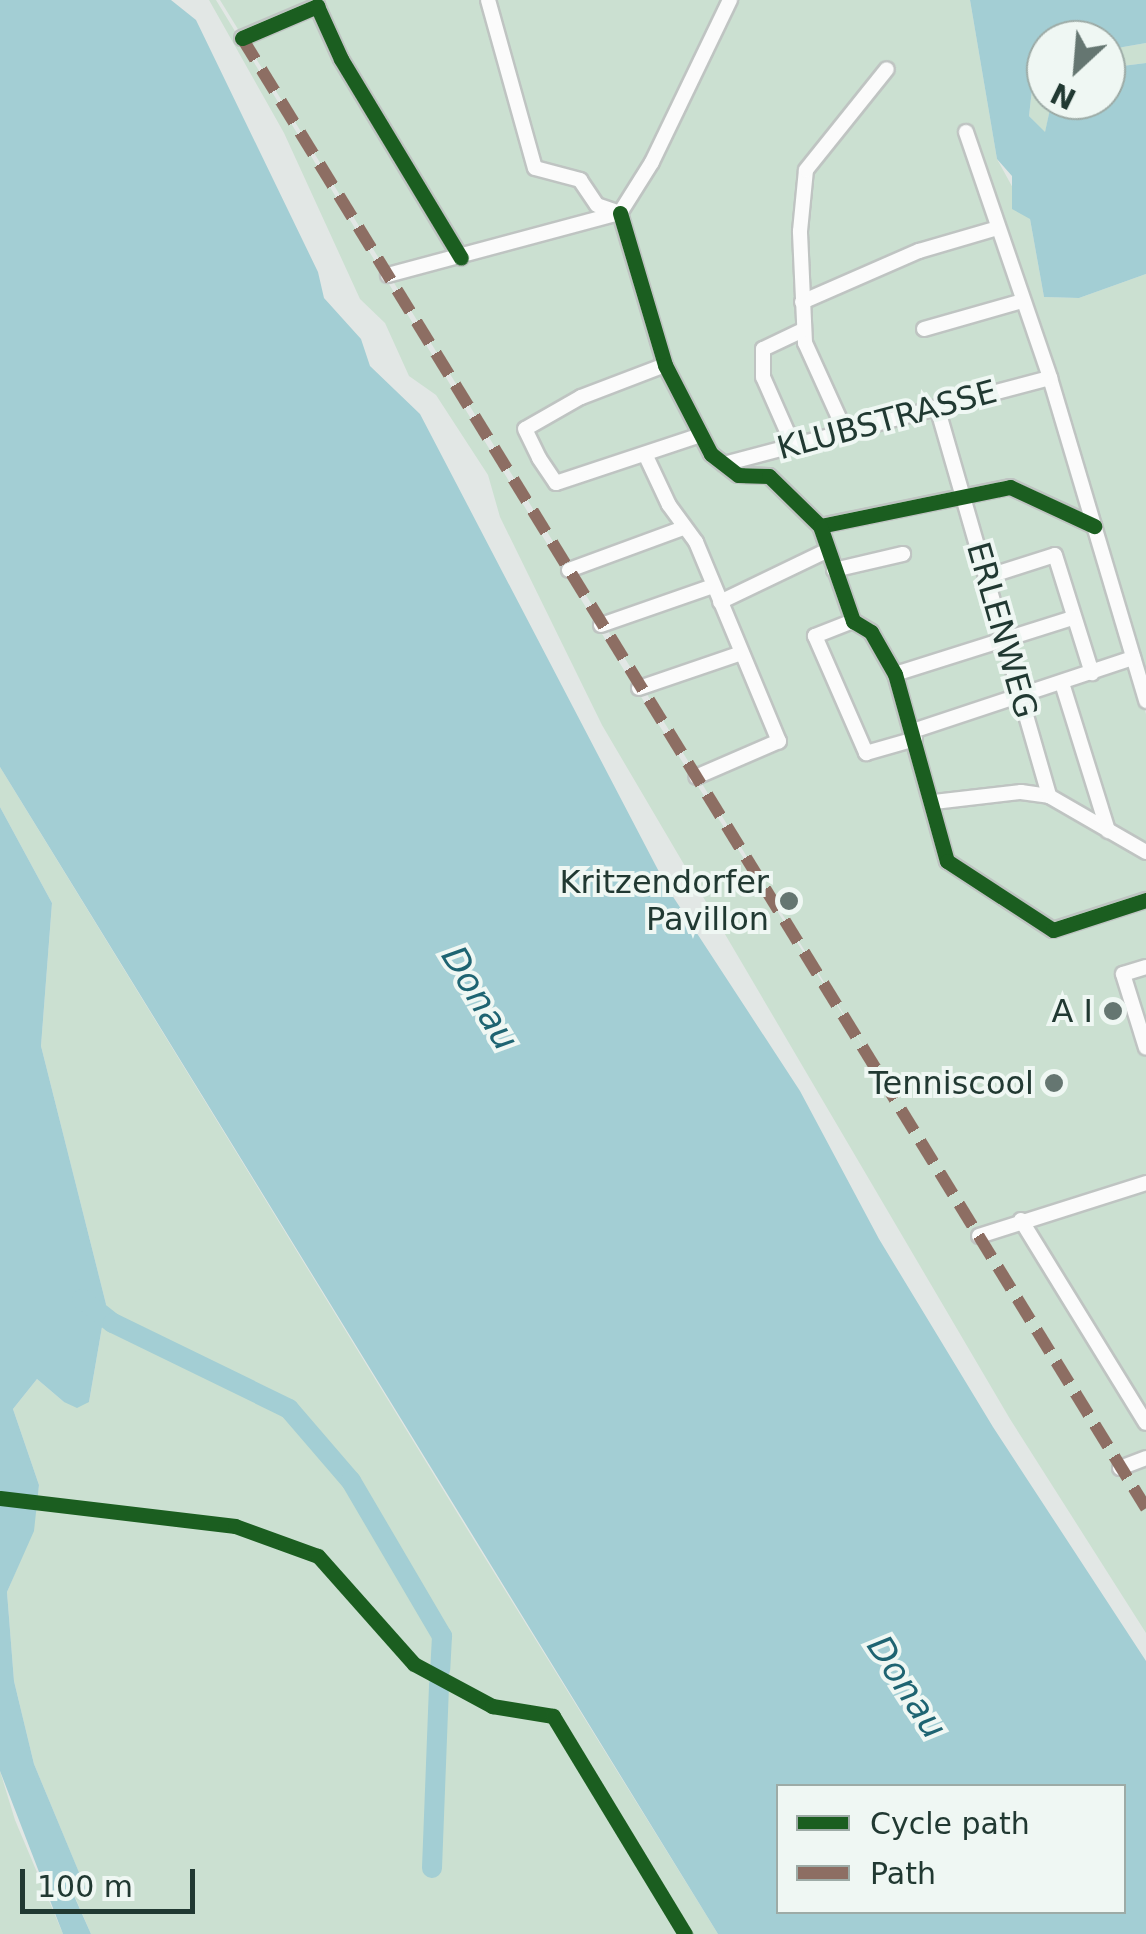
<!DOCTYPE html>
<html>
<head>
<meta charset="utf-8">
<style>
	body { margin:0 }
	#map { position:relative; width:1146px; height:1934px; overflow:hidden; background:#e2e7e5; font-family:"DejaVu Sans",sans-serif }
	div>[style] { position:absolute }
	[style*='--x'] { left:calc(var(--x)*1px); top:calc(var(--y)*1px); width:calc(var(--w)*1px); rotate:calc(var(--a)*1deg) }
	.green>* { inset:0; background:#cbe0d1 }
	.water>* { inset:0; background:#a3ced4 }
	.river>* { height:20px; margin:-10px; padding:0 10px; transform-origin:10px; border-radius:10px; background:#a3ced4 }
	.roads { filter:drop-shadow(2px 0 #bfc4c2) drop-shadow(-2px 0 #bfc4c2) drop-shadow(0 2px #bfc4c2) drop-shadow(0 -2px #bfc4c2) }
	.street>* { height:14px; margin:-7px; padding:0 7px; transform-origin:7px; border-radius:7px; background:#fbfbfb }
	.quiet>* { height:12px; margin-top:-6px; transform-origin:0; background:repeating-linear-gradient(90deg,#8d6e63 0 25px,transparent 0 37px) }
	.cycleway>* { height:15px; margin:-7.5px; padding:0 7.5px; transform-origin:7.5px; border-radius:7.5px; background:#1b5e20 }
	.dots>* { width:28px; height:28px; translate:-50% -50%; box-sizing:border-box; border:5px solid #eff7f3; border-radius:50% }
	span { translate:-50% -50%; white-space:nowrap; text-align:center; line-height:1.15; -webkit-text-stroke:8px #eff7f3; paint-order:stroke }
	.street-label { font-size:32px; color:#213932 }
	.poi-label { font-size:32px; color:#213932 }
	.right { translate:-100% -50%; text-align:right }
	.water-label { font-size:35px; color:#1e6472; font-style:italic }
	.legend { position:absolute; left:776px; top:1784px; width:350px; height:130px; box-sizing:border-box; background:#eff7f3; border:2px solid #9daba6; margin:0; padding:12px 18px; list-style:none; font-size:30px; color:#213932 }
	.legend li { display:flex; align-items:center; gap:20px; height:50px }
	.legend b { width:50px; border:2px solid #9daba6 }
	.north { position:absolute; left:1026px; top:20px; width:100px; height:100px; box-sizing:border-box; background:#eff7f3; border:2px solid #9daba6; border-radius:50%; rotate:206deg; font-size:28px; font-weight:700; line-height:40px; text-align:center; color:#213932 }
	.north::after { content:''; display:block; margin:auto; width:35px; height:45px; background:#657671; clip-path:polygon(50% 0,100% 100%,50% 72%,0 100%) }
	.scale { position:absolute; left:20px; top:1869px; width:175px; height:45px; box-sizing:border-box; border:5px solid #213932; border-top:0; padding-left:12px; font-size:30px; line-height:35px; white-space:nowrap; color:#213932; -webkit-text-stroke:8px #eff7f3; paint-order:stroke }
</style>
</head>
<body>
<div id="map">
	<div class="green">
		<div style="clip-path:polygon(209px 0,216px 0,624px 670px,875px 1065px,220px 0,970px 0,997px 159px,1030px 219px,1044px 297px,1079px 298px,1146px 274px,1146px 688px,1052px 376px,992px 229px,1047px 377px,1146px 714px,1146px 1633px,1010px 1419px,602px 725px,500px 517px,488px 475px,436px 395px,409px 376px,385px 323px,360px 299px,284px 133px)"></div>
		<div style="clip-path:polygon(1146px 43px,1146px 63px,1106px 68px,1106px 50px)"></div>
		<div style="clip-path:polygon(1046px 58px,1046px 100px,1052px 100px,1045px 133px,1029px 116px,1035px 63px)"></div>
		<div style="clip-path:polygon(0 767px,469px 1532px,718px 1934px,91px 1934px,71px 1888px,87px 1892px,34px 1764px,14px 1681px,7px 1592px,33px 1531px,39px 1485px,13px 1409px,37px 1379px,64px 1402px,89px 1402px,106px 1304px,41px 1046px,52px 903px,0 807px)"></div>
		<div style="clip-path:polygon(0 1771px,15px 1820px,63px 1934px,0 1934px)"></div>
	</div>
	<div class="water">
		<div style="clip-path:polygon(evenodd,0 0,171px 0,196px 20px,318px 272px,324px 298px,361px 339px,370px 366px,420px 414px,668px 889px,800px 1091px,879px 1239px,993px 1427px,1146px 1661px,1146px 1934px,718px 1934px,0 767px,0 0,1124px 1786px,1124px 1912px,778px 1912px,778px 1786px,1124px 1786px)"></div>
		<div style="clip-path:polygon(970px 0,1146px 0,1146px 43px,1106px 50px,1106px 40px,1046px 40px,1046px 58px,1035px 63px,1029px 116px,1045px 132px,1052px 100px,1106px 100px,1106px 68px,1146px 63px,1146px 274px,1079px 298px,1044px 297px,1030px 219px,1012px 209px,1012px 176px,997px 159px)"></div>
		<div style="clip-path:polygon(0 807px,52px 903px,41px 1046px,106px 1304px,89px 1402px,77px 1408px,64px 1402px,37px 1379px,13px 1409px,39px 1485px,34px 1531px,7px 1592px,14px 1681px,34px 1764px,88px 1894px,71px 1889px,91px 1934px,63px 1934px,0 1771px)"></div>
	</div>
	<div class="river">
		<div style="--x:82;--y:1299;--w:39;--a:38"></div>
		<div style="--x:113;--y:1323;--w:196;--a:26"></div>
		<div style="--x:289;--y:1409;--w:95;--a:49.3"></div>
		<div style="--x:351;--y:1481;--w:180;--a:59.6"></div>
		<div style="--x:442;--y:1636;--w:33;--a:93"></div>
		<div style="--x:432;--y:1868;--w:184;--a:-87.8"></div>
	</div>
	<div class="roads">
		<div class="street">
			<div style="--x:488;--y:0;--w:174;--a:74.4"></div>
			<div style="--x:535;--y:168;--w:47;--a:14.9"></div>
			<div style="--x:580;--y:180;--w:30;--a:56"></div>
			<div style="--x:597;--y:205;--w:24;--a:19"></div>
			<div style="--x:242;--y:38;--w:82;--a:-23.1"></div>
			<div style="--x:317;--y:6;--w:58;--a:65.6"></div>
			<div style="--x:341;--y:59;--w:232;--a:58.9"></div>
			<div style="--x:966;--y:132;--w:260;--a:71.1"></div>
			<div style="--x:1050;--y:378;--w:337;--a:73.4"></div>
			<div style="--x:620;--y:213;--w:159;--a:73.5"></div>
			<div style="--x:665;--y:365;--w:100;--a:62.7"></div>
			<div style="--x:711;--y:454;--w:34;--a:38"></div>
			<div style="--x:738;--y:475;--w:31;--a:2"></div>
			<div style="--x:769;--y:476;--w:71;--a:44.4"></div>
			<div style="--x:820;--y:526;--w:194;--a:-11.6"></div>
			<div style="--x:1010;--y:487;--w:93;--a:24.9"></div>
			<div style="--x:620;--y:213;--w:60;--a:-57.9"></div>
			<div style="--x:652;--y:162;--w:180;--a:-64.3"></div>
			<div style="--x:388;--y:275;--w:240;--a:-15"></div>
			<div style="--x:802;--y:302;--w:128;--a:-23.6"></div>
			<div style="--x:919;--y:251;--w:78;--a:-16.3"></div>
			<div style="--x:924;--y:329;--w:99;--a:-15.9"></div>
			<div style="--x:665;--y:365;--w:90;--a:159.1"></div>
			<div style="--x:581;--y:397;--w:64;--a:150.3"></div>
			<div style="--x:525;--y:429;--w:32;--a:64"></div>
			<div style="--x:539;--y:458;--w:30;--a:56"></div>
			<div style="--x:556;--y:483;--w:152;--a:-18.4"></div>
			<div style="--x:937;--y:407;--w:405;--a:73.9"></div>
			<div style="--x:845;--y:431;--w:97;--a:-114.4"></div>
			<div style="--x:805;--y:343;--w:112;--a:-92.6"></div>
			<div style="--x:800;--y:231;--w:61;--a:-84.4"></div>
			<div style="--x:806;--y:170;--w:129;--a:-51.3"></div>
			<div style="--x:793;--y:445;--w:74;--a:-113.8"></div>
			<div style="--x:763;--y:377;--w:28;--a:-90"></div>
			<div style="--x:763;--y:349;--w:44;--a:-25.4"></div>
			<div style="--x:645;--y:454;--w:56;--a:64.8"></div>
			<div style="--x:669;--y:505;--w:46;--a:53.9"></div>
			<div style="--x:696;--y:542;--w:216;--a:67.4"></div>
			<div style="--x:779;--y:741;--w:90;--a:156.6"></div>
			<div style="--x:724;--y:464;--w:337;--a:-14.8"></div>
			<div style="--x:820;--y:526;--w:101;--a:70.8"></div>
			<div style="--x:853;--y:621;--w:21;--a:31"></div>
			<div style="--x:871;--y:632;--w:48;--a:60.3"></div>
			<div style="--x:895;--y:674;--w:194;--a:74.5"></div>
			<div style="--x:947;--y:861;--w:126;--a:33.1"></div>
			<div style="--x:1053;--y:930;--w:98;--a:-17.9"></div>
			<div style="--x:569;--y:570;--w:121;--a:-20.2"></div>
			<div style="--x:834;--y:570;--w:71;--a:-13.1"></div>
			<div style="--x:986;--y:577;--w:72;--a:-17.7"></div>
			<div style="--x:1055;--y:555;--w:124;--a:72.6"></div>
			<div style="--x:720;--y:602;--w:118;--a:-25.7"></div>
			<div style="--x:853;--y:621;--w:41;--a:158.5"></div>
			<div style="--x:815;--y:636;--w:128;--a:66.4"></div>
			<div style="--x:866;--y:753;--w:51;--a:-15.9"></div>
			<div style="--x:601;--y:625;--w:119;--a:-19.2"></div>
			<div style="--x:895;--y:674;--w:187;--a:-17.5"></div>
			<div style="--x:1062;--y:683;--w:155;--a:72.7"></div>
			<div style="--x:639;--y:688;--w:108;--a:-18.9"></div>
			<div style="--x:913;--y:731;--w:232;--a:-18.4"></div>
			<div style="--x:934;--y:802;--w:88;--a:-6.6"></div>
			<div style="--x:1021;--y:792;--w:28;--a:8"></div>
			<div style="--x:1049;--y:796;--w:112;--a:30"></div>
			<div style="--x:1146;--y:967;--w:24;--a:163"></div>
			<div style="--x:1123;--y:974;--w:77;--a:72.7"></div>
			<div style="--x:1021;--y:1220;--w:238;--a:58.4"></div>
			<div style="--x:979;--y:1236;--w:175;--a:-17.6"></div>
			<div style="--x:1120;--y:1468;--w:28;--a:-21"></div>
		</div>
	</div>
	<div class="quiet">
		<div style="--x:242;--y:38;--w:1726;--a:58.41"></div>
	</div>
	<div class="cycleway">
		<div style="--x:242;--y:38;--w:82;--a:-23.1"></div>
		<div style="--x:317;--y:6;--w:58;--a:65.6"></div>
		<div style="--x:341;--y:59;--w:232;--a:58.9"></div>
		<div style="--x:620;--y:213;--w:159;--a:73.5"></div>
		<div style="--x:665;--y:365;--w:100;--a:62.7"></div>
		<div style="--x:711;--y:454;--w:34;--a:38"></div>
		<div style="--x:738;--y:475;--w:31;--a:2"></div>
		<div style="--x:769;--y:476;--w:71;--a:44.4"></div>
		<div style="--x:820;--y:526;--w:194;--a:-11.6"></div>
		<div style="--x:1010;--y:487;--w:93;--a:24.9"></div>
		<div style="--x:820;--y:526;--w:101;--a:70.8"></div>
		<div style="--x:853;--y:621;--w:21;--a:31"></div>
		<div style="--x:871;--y:632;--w:48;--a:60.3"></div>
		<div style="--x:895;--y:674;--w:194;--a:74.5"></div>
		<div style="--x:947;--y:861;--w:126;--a:33.1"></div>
		<div style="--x:1053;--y:930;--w:98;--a:-17.9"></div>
		<div style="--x:0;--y:1498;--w:237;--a:6.8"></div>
		<div style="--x:235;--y:1526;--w:88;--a:19.9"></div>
		<div style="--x:318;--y:1556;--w:144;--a:48.4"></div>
		<div style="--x:414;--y:1664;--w:89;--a:28.3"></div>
		<div style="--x:492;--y:1706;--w:62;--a:9.3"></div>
		<div style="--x:553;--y:1716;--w:255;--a:58.8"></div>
	</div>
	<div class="dots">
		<div style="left:789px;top:901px;background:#657671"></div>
		<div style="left:1113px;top:1011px;background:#657671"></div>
		<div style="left:1054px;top:1083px;background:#657671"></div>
	</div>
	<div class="street-label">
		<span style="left:887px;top:420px;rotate:-15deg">KLUBSTRASSE</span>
		<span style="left:1002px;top:630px;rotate:74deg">ERLENWEG</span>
	</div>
	<div class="poi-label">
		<span class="right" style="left:769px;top:901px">Kritzendorfer<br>Pavillon</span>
		<span class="right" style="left:1093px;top:1011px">A I</span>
		<span class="right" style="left:1034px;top:1083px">Tenniscool</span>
	</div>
	<div class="water-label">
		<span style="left:480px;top:998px;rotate:59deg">Donau</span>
		<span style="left:907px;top:1687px;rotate:57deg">Donau</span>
	</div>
	<ul class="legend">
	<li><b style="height:12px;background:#1b5e20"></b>Cycle path</li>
	<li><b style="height:12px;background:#8d6e63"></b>Path</li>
	</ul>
	<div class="north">N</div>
	<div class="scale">100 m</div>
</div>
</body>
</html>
